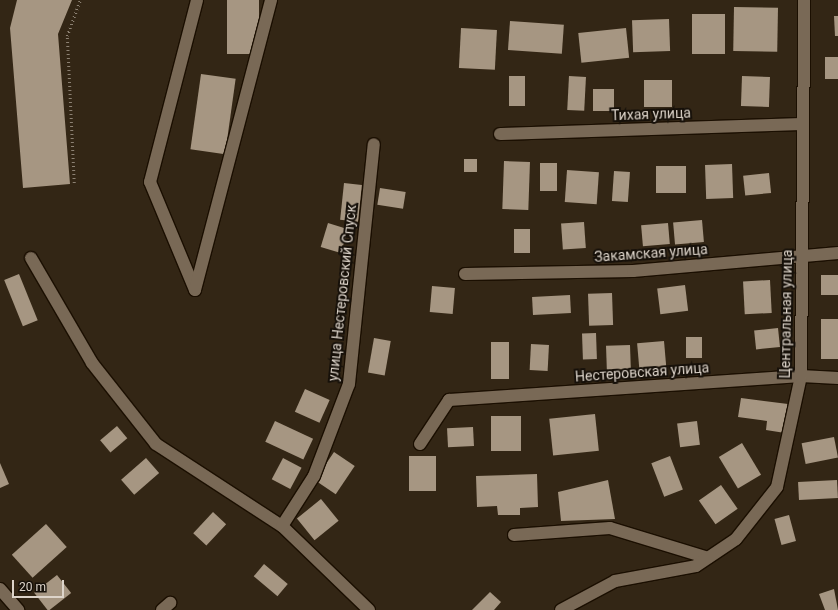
<!DOCTYPE html>
<html>
<head>
<meta charset="utf-8">
<style>
	body { margin:0 }
	#map { position:relative; width:838px; height:610px; overflow:hidden; background:#332615; font-family:Roboto,sans-serif }
	div>[style] { position:absolute }
	[style*='--x'] { left:calc(var(--x)*1px); top:calc(var(--y)*1px); width:calc(var(--w)*1px); rotate:calc(var(--a)*1deg) }
	.building>* { inset:0; background:#a69682; transform-origin:0 0 }
	.path>* { height:2.5px; margin-top:-1.25px; transform-origin:0; background:repeating-linear-gradient(90deg,#8c8173 0 1px,transparent 0 4px) }
	.roads { filter:drop-shadow(1px 0 #1b0f01) drop-shadow(-1px 0 #1b0f01) drop-shadow(0 1px #1b0f01) drop-shadow(0 -1px #1b0f01) }
	.minor>* { height:12px; margin:-6px; padding:0 6px; transform-origin:6px; border-radius:6px; background:#796956 }
	span { translate:-50% -50%; white-space:nowrap; text-align:center; line-height:1.15; -webkit-text-stroke:4px #161009; paint-order:stroke }
	.street-label { font-size:14px; color:#ddd4ca }
	.scale { position:absolute; left:12px; top:580px; width:52px; height:18px; box-sizing:border-box; border:2px solid #ddd4ca; border-top:0; padding-left:5px; font-size:12px; line-height:14px; white-space:nowrap; color:#ddd4ca; -webkit-text-stroke:3px #161009; paint-order:stroke }
</style>
</head>
<body>
<div id="map">
	<div class="building">
		<div style="clip-path:polygon(17px 0,72px 0,58px 34px,70px 184px,23px 188px,10px 28px)"></div>
		<div style="left:227px;top:0;width:32px;height:54px"></div>
		<div style="left:734px;top:7px;width:44px;height:44px;rotate:1deg"></div>
		<div style="left:692px;top:14px;width:33px;height:40px"></div>
		<div style="clip-path:polygon(834px 16px,838px 16px,838px 36px,835px 36px)"></div>
		<div style="left:669px;top:19px;width:32px;height:37px;rotate:88deg"></div>
		<div style="left:510px;top:21px;width:54px;height:29px;rotate:4deg"></div>
		<div style="left:461px;top:28px;width:36px;height:40px;rotate:3deg"></div>
		<div style="left:626px;top:28px;width:30px;height:48px;rotate:84deg"></div>
		<div style="left:825px;top:57px;width:13px;height:22px"></div>
		<div style="left:201px;top:74px;width:35px;height:76px;rotate:8deg"></div>
		<div style="left:509px;top:76px;width:16px;height:30px"></div>
		<div style="left:569px;top:76px;width:17px;height:34px;rotate:3deg"></div>
		<div style="left:742px;top:76px;width:28px;height:30px;rotate:2deg"></div>
		<div style="left:644px;top:80px;width:28px;height:27px"></div>
		<div style="left:593px;top:89px;width:21px;height:22px"></div>
		<div style="left:464px;top:159px;width:13px;height:13px"></div>
		<div style="left:504px;top:161px;width:26px;height:48px;rotate:2deg"></div>
		<div style="left:540px;top:163px;width:17px;height:28px"></div>
		<div style="left:732px;top:164px;width:34px;height:27px;rotate:88deg"></div>
		<div style="left:656px;top:166px;width:30px;height:27px"></div>
		<div style="left:567px;top:170px;width:32px;height:32px;rotate:4deg"></div>
		<div style="left:614px;top:171px;width:16px;height:30px;rotate:4deg"></div>
		<div style="left:769px;top:173px;width:20px;height:26px;rotate:84deg"></div>
		<div style="left:344px;top:183px;width:18px;height:37px;rotate:6deg"></div>
		<div style="left:380px;top:188px;width:26px;height:17px;rotate:9deg"></div>
		<div style="left:702px;top:220px;width:22px;height:29px;rotate:85deg"></div>
		<div style="left:584px;top:222px;width:26px;height:23px;rotate:86deg"></div>
		<div style="left:328px;top:223px;width:21px;height:25px;rotate:17deg"></div>
		<div style="left:668px;top:223px;width:21px;height:27px;rotate:85deg"></div>
		<div style="left:530px;top:229px;width:24px;height:16px;rotate:90deg"></div>
		<div style="left:19px;top:274px;width:50px;height:16px;rotate:68deg"></div>
		<div style="left:821px;top:275px;width:17px;height:20px"></div>
		<div style="left:770px;top:280px;width:33px;height:27px;rotate:87deg"></div>
		<div style="left:685px;top:285px;width:26px;height:28px;rotate:83deg"></div>
		<div style="left:432px;top:286px;width:23px;height:26px;rotate:5deg"></div>
		<div style="left:612px;top:293px;width:32px;height:24px;rotate:88deg"></div>
		<div style="left:570px;top:295px;width:18px;height:38px;rotate:87deg"></div>
		<div style="left:838px;top:319px;width:40px;height:17px;rotate:90deg"></div>
		<div style="left:778px;top:328px;width:19px;height:24px;rotate:84deg"></div>
		<div style="left:596px;top:333px;width:26px;height:14px;rotate:88deg"></div>
		<div style="left:702px;top:337px;width:21px;height:16px;rotate:90deg"></div>
		<div style="left:374px;top:338px;width:17px;height:35px;rotate:10deg"></div>
		<div style="left:664px;top:341px;width:25px;height:27px;rotate:85deg"></div>
		<div style="left:491px;top:342px;width:18px;height:37px"></div>
		<div style="left:531px;top:344px;width:18px;height:26px;rotate:3deg"></div>
		<div style="left:630px;top:345px;width:24px;height:24px;rotate:88deg"></div>
		<div style="left:305px;top:389px;width:27px;height:25px;rotate:24deg"></div>
		<div style="clip-path:polygon(741px 398px,788px 404px,785px 433px,766px 430px,767px 421px,738px 417px)"></div>
		<div style="left:595px;top:414px;width:37px;height:46px;rotate:84deg"></div>
		<div style="left:491px;top:416px;width:30px;height:35px"></div>
		<div style="left:275px;top:421px;width:42px;height:23px;rotate:25deg"></div>
		<div style="left:697px;top:421px;width:24px;height:20px;rotate:83deg"></div>
		<div style="left:117px;top:426px;width:16px;height:22px;rotate:50deg"></div>
		<div style="left:473px;top:427px;width:19px;height:26px;rotate:87deg"></div>
		<div style="left:834px;top:437px;width:21px;height:33px;rotate:79deg"></div>
		<div style="left:742px;top:443px;width:37px;height:27px;rotate:59deg"></div>
		<div style="left:334px;top:452px;width:25px;height:34px;rotate:34deg"></div>
		<div style="left:436px;top:456px;width:35px;height:27px;rotate:90deg"></div>
		<div style="left:670px;top:456px;width:36px;height:20px;rotate:69deg"></div>
		<div style="left:146px;top:458px;width:20px;height:33px;rotate:49deg"></div>
		<div style="left:283px;top:458px;width:21px;height:24px;rotate:28deg"></div>
		<div style="clip-path:polygon(0 463px,9px 484px,0 488px)"></div>
		<div style="clip-path:polygon(537px 474px,538px 507px,520px 508px,520px 515px,498px 515px,497px 506px,477px 507px,476px 476px)"></div>
		<div style="clip-path:polygon(608px 480px,615px 519px,561px 521px,558px 492px)"></div>
		<div style="left:837px;top:480px;width:18px;height:39px;rotate:87deg"></div>
		<div style="left:721px;top:485px;width:29px;height:27px;rotate:55deg"></div>
		<div style="left:321px;top:499px;width:28px;height:31px;rotate:51deg"></div>
		<div style="left:213px;top:512px;width:18px;height:29px;rotate:43deg"></div>
		<div style="left:789px;top:515px;width:27px;height:15px;rotate:75deg"></div>
		<div style="left:46px;top:524px;width:31px;height:46px;rotate:48deg"></div>
		<div style="left:264px;top:564px;width:31px;height:16px;rotate:40deg"></div>
		<div style="left:57px;top:575px;width:23px;height:29px;rotate:52deg"></div>
		<div style="clip-path:polygon(834px 589px,838px 610px,825px 610px,819px 594px)"></div>
		<div style="clip-path:polygon(490px 592px,501px 602px,494px 610px,472px 610px)"></div>
	</div>
	<div class="path">
		<div style="--x:74;--y:183;--w:147;--a:-92.7"></div>
		<div style="--x:67;--y:36;--w:38;--a:-70"></div>
	</div>
	<div class="roads">
		<div class="minor">
			<div style="--x:500;--y:134;--w:303;--a:-1.9"></div>
			<div style="--x:31;--y:258;--w:121;--a:59.8"></div>
			<div style="--x:92;--y:363;--w:103;--a:51.7"></div>
			<div style="--x:156;--y:444;--w:150;--a:33.1"></div>
			<div style="--x:282;--y:526;--w:121;--a:44"></div>
			<div style="--x:465;--y:274;--w:168;--a:-1"></div>
			<div style="--x:633;--y:271;--w:206;--a:-5"></div>
			<div style="--x:195;--y:290;--w:117;--a:-112.6"></div>
			<div style="--x:150;--y:182;--w:188;--a:-75.5"></div>
			<div style="--x:195;--y:290;--w:300;--a:-75.3"></div>
			<div style="--x:420;--y:444;--w:53;--a:-56.6"></div>
			<div style="--x:449;--y:400;--w:353;--a:-3.9"></div>
			<div style="--x:801;--y:376;--w:37;--a:3"></div>
			<div style="--x:282;--y:526;--w:59;--a:-57.4"></div>
			<div style="--x:314;--y:476;--w:98;--a:-69.2"></div>
			<div style="--x:349;--y:384;--w:241;--a:-84.1"></div>
			<div style="--x:514;--y:535;--w:96;--a:-4.2"></div>
			<div style="--x:610;--y:528;--w:102;--a:17"></div>
			<div style="--x:0;--y:589;--w:28;--a:49"></div>
			<div style="--x:162;--y:610;--w:11;--a:-41"></div>
			<div style="--x:561;--y:610;--w:61;--a:-28.2"></div>
			<div style="--x:615;--y:581;--w:82;--a:-10.5"></div>
			<div style="--x:696;--y:566;--w:48;--a:-34"></div>
			<div style="--x:736;--y:539;--w:66;--a:-51.7"></div>
			<div style="--x:777;--y:487;--w:114;--a:-77.8"></div>
			<div style="--x:801;--y:376;--w:376;--a:-89.5"></div>
		</div>
	</div>
	<div class="street-label">
		<span style="left:651px;top:114px;rotate:-2deg">Тихая улица</span>
		<span style="left:651px;top:253px;rotate:-4deg">Закамская улица</span>
		<span style="left:342px;top:293px;rotate:-84deg">улица Нестеровский Спуск</span>
		<span style="left:786px;top:314px;rotate:-89deg">Центральная улица</span>
		<span style="left:642px;top:372px;rotate:-4deg">Нестеровская улица</span>
	</div>
	<div class="scale">20 m</div>
</div>
</body>
</html>
